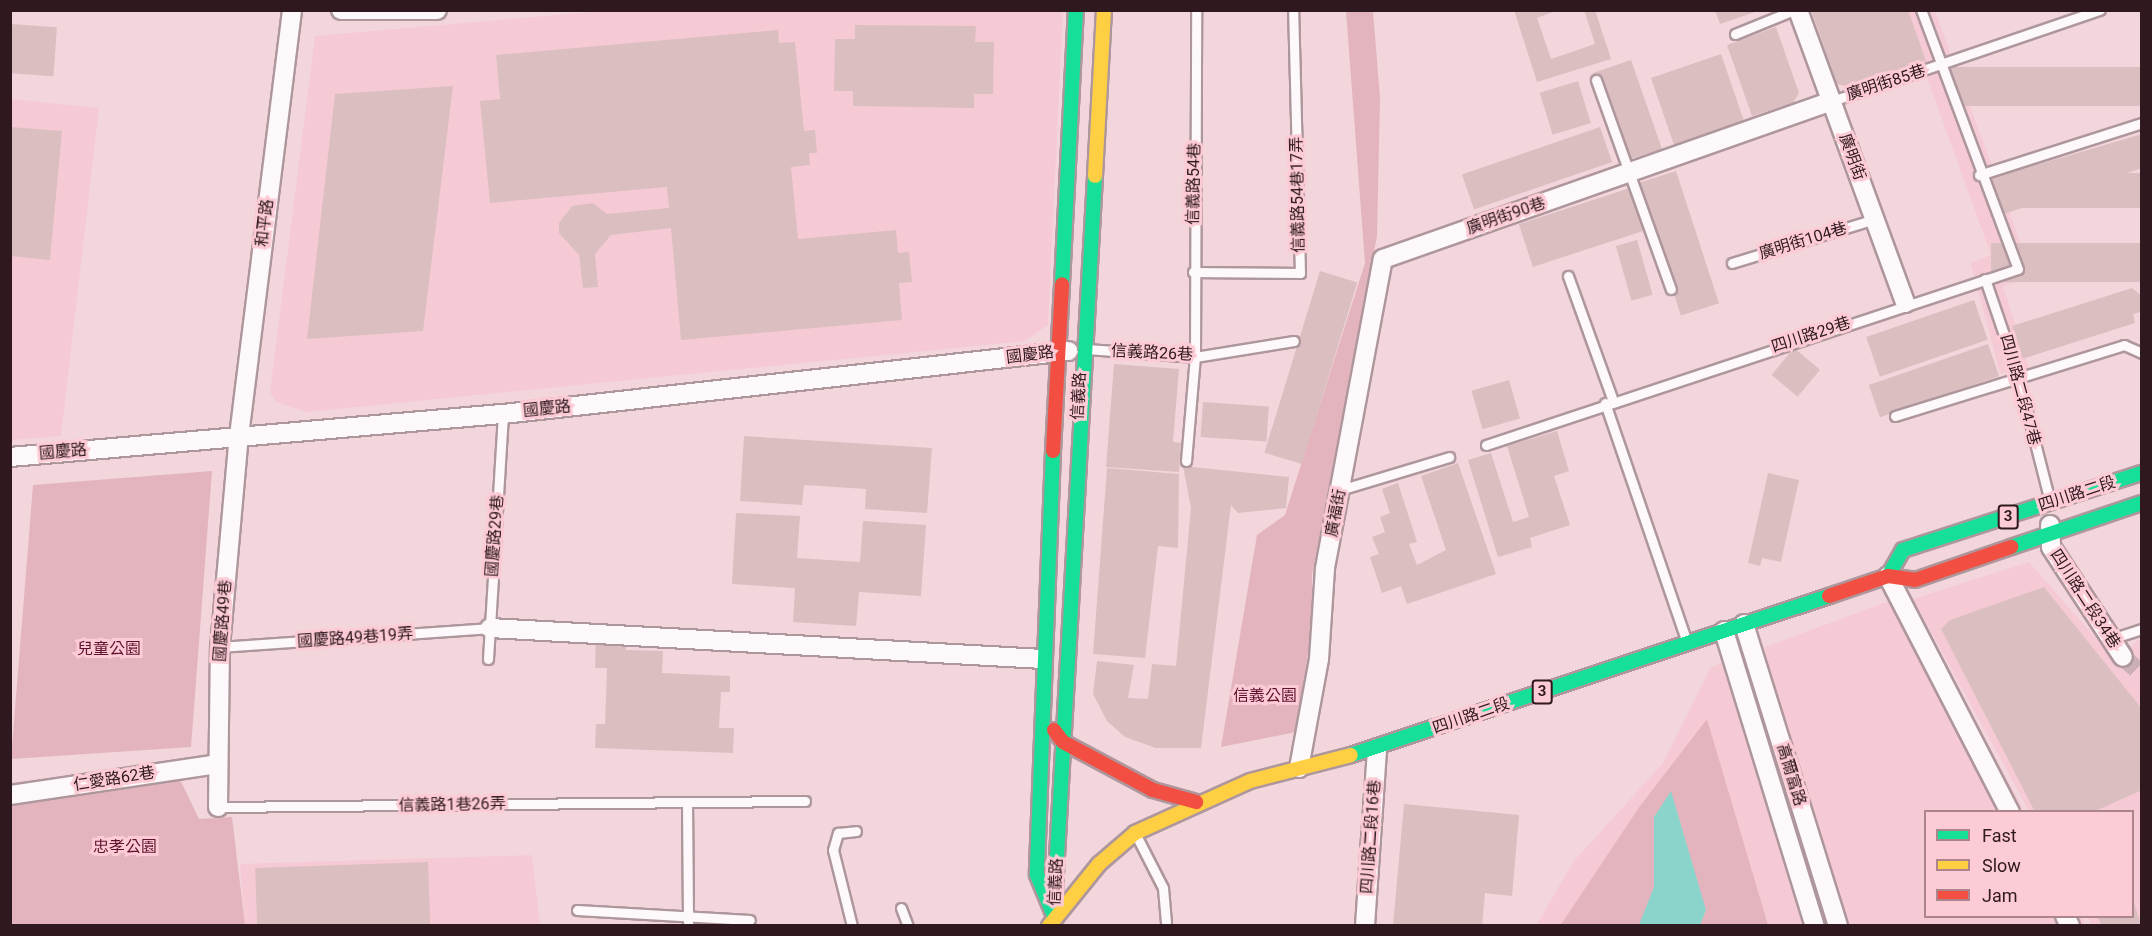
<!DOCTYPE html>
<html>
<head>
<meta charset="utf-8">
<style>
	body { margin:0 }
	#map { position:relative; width:2152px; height:936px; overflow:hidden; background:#f2d6dc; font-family:Roboto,"Noto Sans TC",sans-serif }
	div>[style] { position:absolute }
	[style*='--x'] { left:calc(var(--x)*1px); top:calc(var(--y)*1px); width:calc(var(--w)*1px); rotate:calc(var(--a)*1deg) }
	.built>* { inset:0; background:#f6cad4 }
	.green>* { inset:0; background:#e4b4be }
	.water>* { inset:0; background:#8ad4cc }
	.building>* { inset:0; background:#dbbec0; transform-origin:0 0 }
	.street-tunnel>* { height:18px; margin-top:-9px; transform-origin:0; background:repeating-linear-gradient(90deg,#cbb0b6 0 18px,transparent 0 27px) }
	.roads { filter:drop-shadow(2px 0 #ae979c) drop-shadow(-2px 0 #ae979c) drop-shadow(0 2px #ae979c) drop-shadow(0 -2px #ae979c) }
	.lane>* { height:9px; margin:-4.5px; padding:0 4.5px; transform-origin:4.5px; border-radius:4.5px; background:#fdf9fa }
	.street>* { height:18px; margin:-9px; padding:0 9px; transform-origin:9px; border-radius:9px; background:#fdf9fa }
	.fast>* { height:14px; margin:-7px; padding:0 7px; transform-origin:7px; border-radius:7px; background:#16e098 }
	.slow>* { height:14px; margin:-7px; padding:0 7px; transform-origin:7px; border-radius:7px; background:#ffcf43 }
	.jam>* { height:14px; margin:-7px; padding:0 7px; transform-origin:7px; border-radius:7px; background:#f24e42 }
	span { translate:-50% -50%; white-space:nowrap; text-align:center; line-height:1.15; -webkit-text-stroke:6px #fdcbd6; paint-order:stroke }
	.shield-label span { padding:2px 4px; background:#fdcbd6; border:2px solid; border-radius:4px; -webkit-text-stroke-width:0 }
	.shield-label { font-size:15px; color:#2f191e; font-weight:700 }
	.street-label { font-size:16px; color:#2f191e }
	.park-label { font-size:16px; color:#5f122d }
	.frame { position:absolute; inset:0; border:12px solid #2f191e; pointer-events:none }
	.legend { position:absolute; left:1924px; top:810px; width:210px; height:108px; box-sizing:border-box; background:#fdcbd6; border:2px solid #ab848c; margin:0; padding:8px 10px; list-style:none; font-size:18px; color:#2f191e }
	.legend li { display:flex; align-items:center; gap:12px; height:30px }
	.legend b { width:30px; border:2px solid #ab848c }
</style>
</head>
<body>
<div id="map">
	<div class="built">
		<div style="clip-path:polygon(614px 10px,1063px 11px,1048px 325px,1025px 341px,306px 412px,276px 402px,270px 392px,315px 36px)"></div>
		<div style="clip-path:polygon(1903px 11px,1935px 11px,2033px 277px,2003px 286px,2030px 371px,2000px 373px,1971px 263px,1991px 255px)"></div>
		<div style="clip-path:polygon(11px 99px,99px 108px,61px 436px,11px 440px)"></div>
		<div style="clip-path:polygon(2029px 562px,2116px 661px,2141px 637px,2141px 925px,2092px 925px,2087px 917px,2132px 916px,2132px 812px,2029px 811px,1913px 599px)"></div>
		<div style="clip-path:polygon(1908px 594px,2024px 811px,1926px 812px,1926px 916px,2081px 917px,2085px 925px,1536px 926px,1573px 862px,1663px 763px,1711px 667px)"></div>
		<div style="clip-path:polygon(532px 855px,540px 925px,245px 925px,240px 864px)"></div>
	</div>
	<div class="green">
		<div style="clip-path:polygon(1346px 11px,1373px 11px,1380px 98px,1377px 236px,1312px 575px,1313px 621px,1296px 732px,1221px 747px,1257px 535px,1285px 515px,1365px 263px)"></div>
		<div style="clip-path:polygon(212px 471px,191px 747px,11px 759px,33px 485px)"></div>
		<div style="clip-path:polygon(1707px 719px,1768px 925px,1560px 926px,1640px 806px)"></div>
		<div style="clip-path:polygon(172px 763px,199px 819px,232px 817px,245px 925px,11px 925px,10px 783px)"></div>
	</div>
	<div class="water">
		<div style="clip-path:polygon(1671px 791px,1706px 910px,1700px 925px,1639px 925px,1654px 887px,1654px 817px)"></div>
	</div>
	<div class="building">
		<div style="clip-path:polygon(1514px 10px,1558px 10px,1537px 18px,1551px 59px,1595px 44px,1584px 10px,1595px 10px,1611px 59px,1537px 82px)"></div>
		<div style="clip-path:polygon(1715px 10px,1758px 10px,1758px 11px,1720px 24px)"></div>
		<div style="clip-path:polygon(1811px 10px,1908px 10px,1926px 61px,1849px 87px,1837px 84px)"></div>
		<div style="left:10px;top:24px;width:47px;height:49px;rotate:4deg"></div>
		<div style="clip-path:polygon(855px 25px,976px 26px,975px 42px,994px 42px,993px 94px,974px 94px,974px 108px,853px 106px,853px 91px,834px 91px,835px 39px,855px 39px)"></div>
		<div style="clip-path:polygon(1776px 27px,1799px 93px,1793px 103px,1752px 116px,1727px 45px)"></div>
		<div style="clip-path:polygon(778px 30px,779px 43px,795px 42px,804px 131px,815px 130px,817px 153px,809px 153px,810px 165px,791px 167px,798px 239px,896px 230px,898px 253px,909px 252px,912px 282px,899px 283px,902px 320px,681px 340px,671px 228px,611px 235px,595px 254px,598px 287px,583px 288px,579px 255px,559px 233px,559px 223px,572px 206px,593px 203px,607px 214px,669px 208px,667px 187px,490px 203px,480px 101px,500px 99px,496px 55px)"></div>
		<div style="left:1721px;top:54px;width:71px;height:74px;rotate:71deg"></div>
		<div style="clip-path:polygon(1631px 60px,1662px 149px,1630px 159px,1593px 73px)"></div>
		<div style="left:2142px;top:67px;width:39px;height:193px;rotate:90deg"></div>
		<div style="left:1578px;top:81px;width:44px;height:40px;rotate:73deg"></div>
		<div style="clip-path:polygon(453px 86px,423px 331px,307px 339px,335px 94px)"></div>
		<div style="clip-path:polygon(10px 127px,62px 131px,50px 260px,10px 256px)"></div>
		<div style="left:1600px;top:127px;width:37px;height:146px;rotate:71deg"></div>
		<div style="clip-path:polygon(2142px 134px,2142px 168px,2004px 214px,1992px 178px)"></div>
		<div style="left:1676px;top:171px;width:139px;height:40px;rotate:72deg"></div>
		<div style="left:2142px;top:173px;width:35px;height:148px;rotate:90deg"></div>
		<div style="left:1633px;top:187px;width:45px;height:120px;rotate:72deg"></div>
		<div style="left:1637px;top:240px;width:57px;height:22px;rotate:74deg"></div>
		<div style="left:2142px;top:243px;width:39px;height:151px;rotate:90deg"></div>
		<div style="left:1320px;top:271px;width:39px;height:190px;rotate:17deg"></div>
		<div style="clip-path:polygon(2132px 288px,2142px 296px,2140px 312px,2133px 314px,2135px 323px,2022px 359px,2012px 326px)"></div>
		<div style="left:1974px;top:300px;width:42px;height:114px;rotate:71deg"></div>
		<div style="left:1988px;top:344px;width:34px;height:126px;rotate:71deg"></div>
		<div style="left:1794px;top:348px;width:34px;height:35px;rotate:40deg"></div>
		<div style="clip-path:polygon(1114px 364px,1179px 369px,1173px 442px,1181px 443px,1179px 472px,1106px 467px)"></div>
		<div style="left:1509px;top:380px;width:40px;height:39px;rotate:74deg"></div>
		<div style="left:1203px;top:402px;width:66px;height:35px;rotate:4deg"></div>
		<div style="clip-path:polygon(1557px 431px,1569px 471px,1554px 476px,1570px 525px,1530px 538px,1532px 547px,1498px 557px,1468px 460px,1491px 453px,1513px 522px,1529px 517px,1507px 446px)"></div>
		<div style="clip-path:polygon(744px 436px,932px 448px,927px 513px,865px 509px,866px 489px,804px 485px,802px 505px,740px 501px)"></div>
		<div style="clip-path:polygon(1458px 463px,1496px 574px,1407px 604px,1401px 586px,1382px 593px,1370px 557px,1379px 554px,1372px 537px,1385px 532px,1380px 517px,1390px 513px,1382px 489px,1398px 483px,1417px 542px,1409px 544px,1417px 565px,1446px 550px,1421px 476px)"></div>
		<div style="clip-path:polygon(1183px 466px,1289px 477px,1286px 508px,1238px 513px,1231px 505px,1201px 748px,1156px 748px,1125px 737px,1107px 721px,1093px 694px,1097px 661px,1134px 665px,1128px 698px,1148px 699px,1152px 664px,1176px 666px,1191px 508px)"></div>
		<div style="clip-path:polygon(1107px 468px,1179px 474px,1178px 548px,1158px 546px,1145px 658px,1093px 654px)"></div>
		<div style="clip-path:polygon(1768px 473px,1799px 480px,1781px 562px,1762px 558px,1760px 566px,1748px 563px)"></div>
		<div style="clip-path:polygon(736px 513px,800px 516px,797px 558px,860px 562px,863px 521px,926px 525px,921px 596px,859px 592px,856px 626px,793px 622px,795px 588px,732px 584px)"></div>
		<div style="clip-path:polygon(2044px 587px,2142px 709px,2142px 790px,2093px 812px,2035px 812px,1941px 629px,1950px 620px)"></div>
		<div style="clip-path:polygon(596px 637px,627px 638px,626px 650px,663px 651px,662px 673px,730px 676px,730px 692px,721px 692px,719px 728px,734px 728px,733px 753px,595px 748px,596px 724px,605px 724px,607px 668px,595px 668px)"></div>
		<div style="clip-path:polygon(1404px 804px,1519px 815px,1512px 896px,1485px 893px,1482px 926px,1393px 926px)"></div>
		<div style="left:428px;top:862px;width:64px;height:173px;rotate:88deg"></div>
		<div style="clip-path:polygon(2133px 901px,2142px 926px,2102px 926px,2097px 916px,2133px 916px)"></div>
	</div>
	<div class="street-tunnel">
		<div style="--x:2123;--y:657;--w:25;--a:42"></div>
	</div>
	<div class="roads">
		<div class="lane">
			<div style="--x:1735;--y:34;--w:64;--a:-22.1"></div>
			<div style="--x:1596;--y:80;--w:222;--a:70.3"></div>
			<div style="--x:1832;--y:101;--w:283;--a:-18.8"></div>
			<div style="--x:1979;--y:175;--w:171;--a:-17.7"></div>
			<div style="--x:1732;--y:263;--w:150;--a:-17.1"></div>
			<div style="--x:1193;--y:272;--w:107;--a:0.5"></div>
			<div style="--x:1300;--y:273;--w:263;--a:-91.5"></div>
			<div style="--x:1568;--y:276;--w:133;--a:70.2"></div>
			<div style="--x:1985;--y:279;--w:102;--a:71.2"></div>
			<div style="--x:2018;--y:376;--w:126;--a:75.7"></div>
			<div style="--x:1087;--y:349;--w:108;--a:4.2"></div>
			<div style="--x:1195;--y:357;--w:100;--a:-9.2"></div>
			<div style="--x:1605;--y:403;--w:250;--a:71.1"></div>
			<div style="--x:1895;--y:416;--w:240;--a:-17.2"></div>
			<div style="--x:2124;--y:345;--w:20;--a:24"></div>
			<div style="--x:1486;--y:445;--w:560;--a:-18.31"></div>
			<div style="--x:2018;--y:269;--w:277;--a:-110.5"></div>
			<div style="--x:1186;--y:461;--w:104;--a:-85.1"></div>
			<div style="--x:1195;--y:357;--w:347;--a:-89.8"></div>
			<div style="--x:1340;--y:490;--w:114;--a:-16.8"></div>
			<div style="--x:2111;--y:639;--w:33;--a:-18"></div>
			<div style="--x:220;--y:647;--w:271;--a:-4"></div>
			<div style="--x:488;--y:659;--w:245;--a:-86.5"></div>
			<div style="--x:687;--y:802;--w:124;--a:89.5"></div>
			<div style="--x:218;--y:807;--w:587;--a:-0.59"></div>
			<div style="--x:1136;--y:835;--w:59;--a:63"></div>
			<div style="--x:1163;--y:888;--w:34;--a:85"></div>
			<div style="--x:901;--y:908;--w:19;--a:69"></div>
			<div style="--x:577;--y:910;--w:173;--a:3.3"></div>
			<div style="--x:852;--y:926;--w:78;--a:-104"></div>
			<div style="--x:833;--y:850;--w:18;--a:-74"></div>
			<div style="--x:838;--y:833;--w:18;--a:-6"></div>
		</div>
		<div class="street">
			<div style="--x:341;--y:10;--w:96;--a:0"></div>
			<div style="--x:1798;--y:10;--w:312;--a:69.9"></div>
			<div style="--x:10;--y:457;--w:495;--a:-5"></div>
			<div style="--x:503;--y:414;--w:569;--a:-6.36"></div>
			<div style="--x:2050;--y:525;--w:22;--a:87"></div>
			<div style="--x:2051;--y:547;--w:131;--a:56.8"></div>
			<div style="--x:1888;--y:576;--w:266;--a:62.7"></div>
			<div style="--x:1744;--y:624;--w:316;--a:72.7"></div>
			<div style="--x:490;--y:628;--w:553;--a:3.21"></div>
			<div style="--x:1724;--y:631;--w:309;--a:72.9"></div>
			<div style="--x:1299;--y:768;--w:111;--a:-79.6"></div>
			<div style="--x:1319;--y:659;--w:91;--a:-86.2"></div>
			<div style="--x:1325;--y:568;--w:314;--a:-79.4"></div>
			<div style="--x:1383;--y:259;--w:476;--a:-19.4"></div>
			<div style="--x:10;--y:795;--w:209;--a:-8.5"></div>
			<div style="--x:218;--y:807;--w:160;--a:-89.3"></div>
			<div style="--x:220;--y:647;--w:212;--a:-84.9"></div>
			<div style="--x:239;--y:436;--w:429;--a:-82.9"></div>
			<div style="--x:2065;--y:916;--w:11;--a:63"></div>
			<div style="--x:1365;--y:926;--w:178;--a:-86.1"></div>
		</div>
		<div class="fast">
			<div style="--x:1062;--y:284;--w:274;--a:-87.1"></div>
			<div style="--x:1053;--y:451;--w:424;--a:92.2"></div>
			<div style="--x:1037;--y:875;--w:44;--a:67.5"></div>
			<div style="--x:2011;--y:547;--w:138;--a:-18.6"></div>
			<div style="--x:1888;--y:576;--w:30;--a:-60"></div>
			<div style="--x:1903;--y:550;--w:251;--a:-17.9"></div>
			<div style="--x:1351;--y:755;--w:504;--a:-18.4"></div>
			<div style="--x:1054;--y:910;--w:735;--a:-86.8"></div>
		</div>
		<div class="slow">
			<div style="--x:1095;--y:176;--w:166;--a:-86.9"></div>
			<div style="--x:1049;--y:926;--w:80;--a:-51.1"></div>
			<div style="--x:1099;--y:864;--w:48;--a:-40.7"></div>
			<div style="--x:1135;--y:833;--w:126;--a:-24.3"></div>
			<div style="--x:1250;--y:781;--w:104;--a:-14.4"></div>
		</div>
		<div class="jam">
			<div style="--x:1053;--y:451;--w:167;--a:-86.9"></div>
			<div style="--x:1829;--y:596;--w:62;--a:-18.7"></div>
			<div style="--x:1888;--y:576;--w:27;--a:8"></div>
			<div style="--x:1915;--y:580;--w:102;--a:-19"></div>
			<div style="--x:1054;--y:730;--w:15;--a:53"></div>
			<div style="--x:1063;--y:742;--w:102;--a:28.1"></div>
			<div style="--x:1153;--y:790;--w:45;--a:15.6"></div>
		</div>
	</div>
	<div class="shield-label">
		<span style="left:2008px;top:517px">3</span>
		<span style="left:1542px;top:692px">3</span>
	</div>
	<div class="street-label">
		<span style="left:1886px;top:83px;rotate:-18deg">廣明街85巷</span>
		<span style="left:1852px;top:157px;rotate:70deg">廣明街</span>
		<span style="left:1194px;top:184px;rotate:-89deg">信義路54巷</span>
		<span style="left:1298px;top:195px;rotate:-91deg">信義路54巷17弄</span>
		<span style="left:1506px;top:216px;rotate:-19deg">廣明街90巷</span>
		<span style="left:265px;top:223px;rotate:-83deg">和平路</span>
		<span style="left:1803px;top:241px;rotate:-17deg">廣明街104巷</span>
		<span style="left:1811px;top:335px;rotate:-18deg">四川路29巷</span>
		<span style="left:1152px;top:353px;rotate:3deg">信義路26巷</span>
		<span style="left:1030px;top:355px;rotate:-7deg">國慶路</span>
		<span style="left:2020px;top:390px;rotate:75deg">四川路二段47巷</span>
		<span style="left:1079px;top:396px;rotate:-87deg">信義路</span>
		<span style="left:547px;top:409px;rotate:-6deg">國慶路</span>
		<span style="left:63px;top:452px;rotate:-5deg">國慶路</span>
		<span style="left:2077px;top:494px;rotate:-18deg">四川路二段</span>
		<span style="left:1336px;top:513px;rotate:-79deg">廣福街</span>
		<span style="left:495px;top:536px;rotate:-86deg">國慶路29巷</span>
		<span style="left:2085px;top:599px;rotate:57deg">四川路二段34巷</span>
		<span style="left:223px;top:621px;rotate:-86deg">國慶路49巷</span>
		<span style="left:355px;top:638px;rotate:-4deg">國慶路49巷19弄</span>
		<span style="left:1471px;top:716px;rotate:-19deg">四川路二段</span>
		<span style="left:1791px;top:775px;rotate:73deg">高爾富路</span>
		<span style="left:114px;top:779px;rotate:-9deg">仁愛路62巷</span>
		<span style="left:452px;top:805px;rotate:-1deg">信義路1巷26弄</span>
		<span style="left:1371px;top:837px;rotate:-86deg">四川路二段16巷</span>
		<span style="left:1056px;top:882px;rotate:-87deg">信義路</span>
	</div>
	<div class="park-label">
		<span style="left:109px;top:649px">兒童公園</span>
		<span style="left:1265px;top:696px">信義公園</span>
		<span style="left:125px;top:847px">忠孝公園</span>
	</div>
	<div class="frame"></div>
	<ul class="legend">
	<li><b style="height:8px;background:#16e098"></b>Fast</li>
	<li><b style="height:8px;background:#ffcf43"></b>Slow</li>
	<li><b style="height:8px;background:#f24e42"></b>Jam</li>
	</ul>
</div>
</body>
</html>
